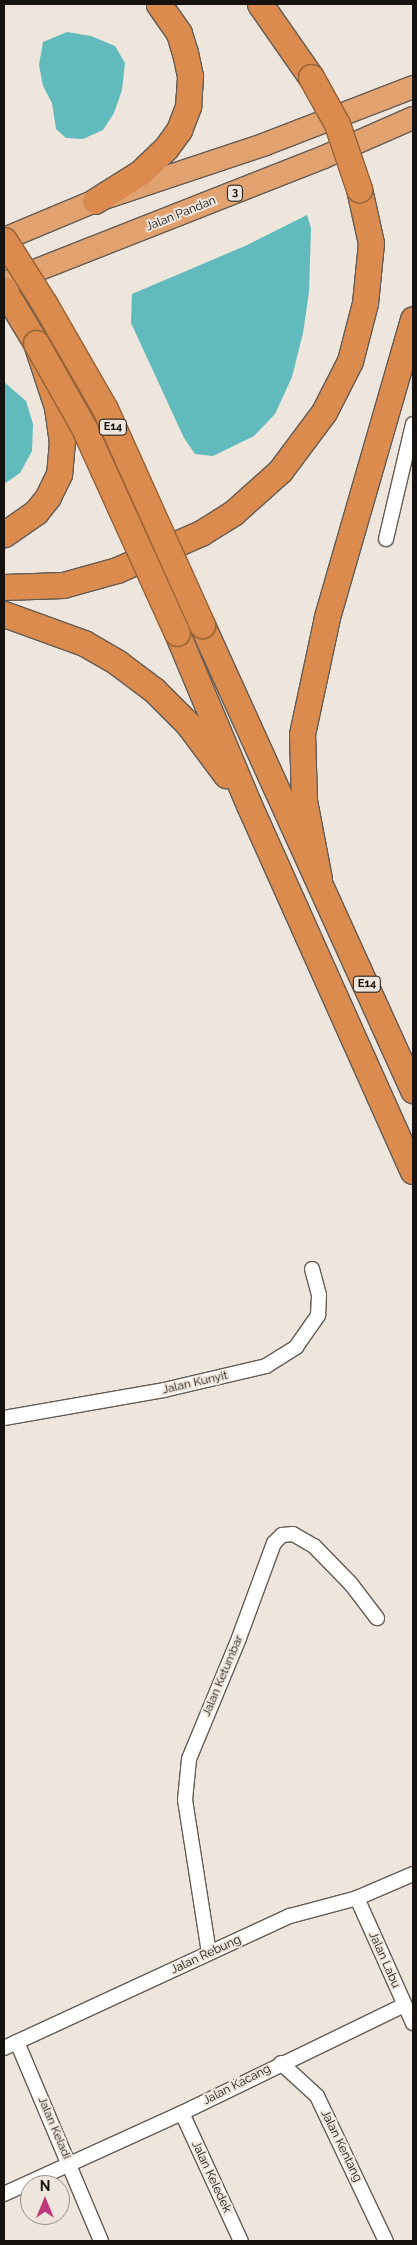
<!DOCTYPE html>
<html>
<head>
<meta charset="utf-8">
<style>
	body { margin:0 }
	#map { position:relative; width:417px; height:2245px; overflow:hidden; background:#eee5dc; font-family:Raleway,sans-serif }
	div>[style] { position:absolute }
	[style*='--x'] { left:calc(var(--x)*1px); top:calc(var(--y)*1px); width:calc(var(--w)*1px); rotate:calc(var(--a)*1deg) }
	.water>* { inset:0; background:#61babc }
	.roads { filter:drop-shadow(1px 0 #645c55) drop-shadow(-1px 0 #645c55) drop-shadow(0 1px #645c55) drop-shadow(0 -1px #645c55) }
	.minor>* { height:14px; margin:-7px; padding:0 7px; transform-origin:7px; border-radius:7px; background:#fff }
	.trunk>* { height:22px; margin:-11px; padding:0 11px; transform-origin:11px; border-radius:11px; background:#e2a270 }
	.motorway>* { height:25px; margin:-12.5px; padding:0 12.5px; transform-origin:12.5px; border-radius:12.5px; background:#da8b4d }
	.bridges { filter:drop-shadow(1px 0 #956137) drop-shadow(-1px 0 #956137) drop-shadow(0 1px #956137) drop-shadow(0 -1px #956137) }
	.motorway-bridge>* { height:25px; margin:-12.5px; padding:0 12.5px; transform-origin:12.5px; border-radius:12.5px; background:#da8b4d }
	span { translate:-50% -50%; white-space:nowrap; text-align:center; line-height:1.15; -webkit-text-stroke:4px #eee5dc; paint-order:stroke }
	.shield-label span { padding:1px 4px; background:#eee5dc; border:1px solid; border-radius:4px; -webkit-text-stroke-width:0 }
	.shield-label { font-size:11px; color:#15120f; font-weight:700 }
	.street-label { font-size:12px; color:#15120f }
	.frame { position:absolute; inset:0; border:5px solid #15120f; pointer-events:none }
	.north { position:absolute; left:20px; top:2175px; width:50px; height:50px; box-sizing:border-box; background:#eee5dc; border:1px solid #97918a; border-radius:50%; rotate:0deg; font-size:14px; font-weight:700; line-height:20px; text-align:center; color:#15120f }
	.north::after { content:''; display:block; margin:auto; width:18px; height:22px; background:#bf397b; clip-path:polygon(50% 0,100% 100%,50% 72%,0 100%) }
</style>
</head>
<body>
<div id="map">
	<div class="water">
		<div style="clip-path:polygon(67px 32px,91px 36px,115px 46px,125px 63px,122px 90px,114px 113px,103px 130px,83px 139px,66px 138px,56px 129px,52px 103px,43px 86px,39px 65px,43px 42px)"></div>
		<div style="clip-path:polygon(307px 215px,311px 228px,309px 292px,303px 333px,292px 377px,275px 414px,254px 436px,213px 456px,195px 454px,184px 438px,131px 323px,132px 294px,245px 246px)"></div>
		<div style="clip-path:polygon(4px 382px,26px 401px,33px 424px,32px 451px,20px 473px,4px 484px)"></div>
	</div>
	<div class="roads">
		<div class="minor">
			<div style="--x:386;--y:539;--w:118;--a:-76.8"></div>
			<div style="--x:4;--y:1418;--w:162;--a:-9.9"></div>
			<div style="--x:164;--y:1390;--w:105;--a:-13.2"></div>
			<div style="--x:266;--y:1366;--w:36;--a:-32"></div>
			<div style="--x:296;--y:1347;--w:39;--a:-55"></div>
			<div style="--x:318;--y:1315;--w:20;--a:-87"></div>
			<div style="--x:319;--y:1295;--w:27;--a:-105"></div>
			<div style="--x:357;--y:1898;--w:137;--a:65.9"></div>
			<div style="--x:209;--y:1953;--w:155;--a:-98.9"></div>
			<div style="--x:185;--y:1800;--w:41;--a:-84.4"></div>
			<div style="--x:189;--y:1759;--w:131;--a:-67.5"></div>
			<div style="--x:239;--y:1638;--w:101;--a:-69.8"></div>
			<div style="--x:274;--y:1543;--w:11;--a:-45"></div>
			<div style="--x:282;--y:1535;--w:11;--a:-5"></div>
			<div style="--x:293;--y:1534;--w:24;--a:30"></div>
			<div style="--x:314;--y:1546;--w:53;--a:45.8"></div>
			<div style="--x:351;--y:1584;--w:43;--a:52.6"></div>
			<div style="--x:17;--y:2042;--w:216;--a:67.1"></div>
			<div style="--x:4;--y:2048;--w:315;--a:-24.8"></div>
			<div style="--x:290;--y:1916;--w:69;--a:-15"></div>
			<div style="--x:357;--y:1898;--w:61;--a:-23.2"></div>
			<div style="--x:281;--y:2063;--w:49;--a:42.5"></div>
			<div style="--x:317;--y:2096;--w:161;--a:64.6"></div>
			<div style="--x:182;--y:2113;--w:141;--a:65.3"></div>
			<div style="--x:4;--y:2194;--w:196;--a:-24.5"></div>
			<div style="--x:182;--y:2113;--w:247;--a:-25.9"></div>
		</div>
		<div class="trunk">
			<div style="--x:4;--y:239;--w:99;--a:-22.7"></div>
			<div style="--x:95;--y:201;--w:177;--a:-18.4"></div>
			<div style="--x:263;--y:145;--w:161;--a:-21.1"></div>
			<div style="--x:4;--y:283;--w:344;--a:-21.5"></div>
			<div style="--x:324;--y:157;--w:97;--a:-23.7"></div>
		</div>
		<div class="motorway">
			<div style="--x:260;--y:4;--w:89;--a:55.1"></div>
			<div style="--x:95;--y:201;--w:54;--a:-32.2"></div>
			<div style="--x:141;--y:172;--w:35;--a:-44"></div>
			<div style="--x:166;--y:148;--w:22;--a:-54"></div>
			<div style="--x:179;--y:130;--w:26;--a:-69"></div>
			<div style="--x:188;--y:106;--w:30;--a:-86"></div>
			<div style="--x:190;--y:76;--w:24;--a:-102"></div>
			<div style="--x:185;--y:53;--w:21;--a:-107"></div>
			<div style="--x:179;--y:33;--w:35;--a:-125"></div>
			<div style="--x:4;--y:290;--w:62;--a:58.9"></div>
			<div style="--x:36;--y:343;--w:67;--a:71.8"></div>
			<div style="--x:57;--y:407;--w:34;--a:82"></div>
			<div style="--x:62;--y:441;--w:33;--a:95"></div>
			<div style="--x:59;--y:474;--w:25;--a:116"></div>
			<div style="--x:48;--y:497;--w:19;--a:129"></div>
			<div style="--x:36;--y:512;--w:39;--a:145"></div>
			<div style="--x:4;--y:587;--w:59;--a:-1.9"></div>
			<div style="--x:63;--y:585;--w:56;--a:-15.5"></div>
			<div style="--x:117;--y:570;--w:92;--a:-23.8"></div>
			<div style="--x:201;--y:533;--w:38;--a:-32"></div>
			<div style="--x:233;--y:513;--w:63;--a:-41.8"></div>
			<div style="--x:280;--y:471;--w:74;--a:-53.3"></div>
			<div style="--x:324;--y:412;--w:57;--a:-63"></div>
			<div style="--x:350;--y:361;--w:60;--a:-75.5"></div>
			<div style="--x:365;--y:303;--w:60;--a:-84.3"></div>
			<div style="--x:371;--y:243;--w:55;--a:-102.5"></div>
			<div style="--x:4;--y:614;--w:85;--a:19.9"></div>
			<div style="--x:84;--y:643;--w:39;--a:30"></div>
			<div style="--x:118;--y:663;--w:45;--a:36.9"></div>
			<div style="--x:154;--y:690;--w:48;--a:45"></div>
			<div style="--x:188;--y:724;--w:64;--a:53.3"></div>
			<div style="--x:202;--y:625;--w:511;--a:65.59"></div>
			<div style="--x:177;--y:633;--w:186;--a:67.3"></div>
			<div style="--x:249;--y:805;--w:401;--a:65.9"></div>
			<div style="--x:319;--y:879;--w:80;--a:-100.8"></div>
			<div style="--x:304;--y:800;--w:66;--a:-91.7"></div>
			<div style="--x:302;--y:734;--w:120;--a:-77.9"></div>
			<div style="--x:327;--y:617;--w:310;--a:-73.9"></div>
		</div>
	</div>
	<div class="bridges">
		<div class="motorway-bridge">
			<div style="--x:311;--y:77;--w:54;--a:61"></div>
			<div style="--x:337;--y:124;--w:69;--a:71.3"></div>
			<div style="--x:4;--y:240;--w:75;--a:57.6"></div>
			<div style="--x:44;--y:303;--w:122;--a:60.1"></div>
			<div style="--x:105;--y:409;--w:237;--a:65.8"></div>
			<div style="--x:36;--y:343;--w:98;--a:60.5"></div>
			<div style="--x:84;--y:428;--w:225;--a:65.6"></div>
		</div>
	</div>
	<div class="shield-label">
		<span style="left:235px;top:193px">3</span>
		<span style="left:113px;top:427px">E14</span>
		<span style="left:367px;top:984px">E14</span>
	</div>
	<div class="street-label">
		<span style="left:181px;top:214px;rotate:-22deg">Jalan Pandan</span>
		<span style="left:195px;top:1383px;rotate:-13deg">Jalan Kunyit</span>
		<span style="left:223px;top:1676px;rotate:-67deg">Jalan Ketumbar</span>
		<span style="left:206px;top:1955px;rotate:-25deg">Jalan Rebung</span>
		<span style="left:384px;top:1960px;rotate:66deg">Jalan Labu</span>
		<span style="left:237px;top:2085px;rotate:-27deg">Jalan Kacang</span>
		<span style="left:54px;top:2128px;rotate:67deg">Jalan Keladi</span>
		<span style="left:341px;top:2146px;rotate:64deg">Jalan Kentang</span>
		<span style="left:211px;top:2177px;rotate:65deg">Jalan Keledek</span>
	</div>
	<div class="frame"></div>
	<div class="north">N</div>
</div>
</body>
</html>
